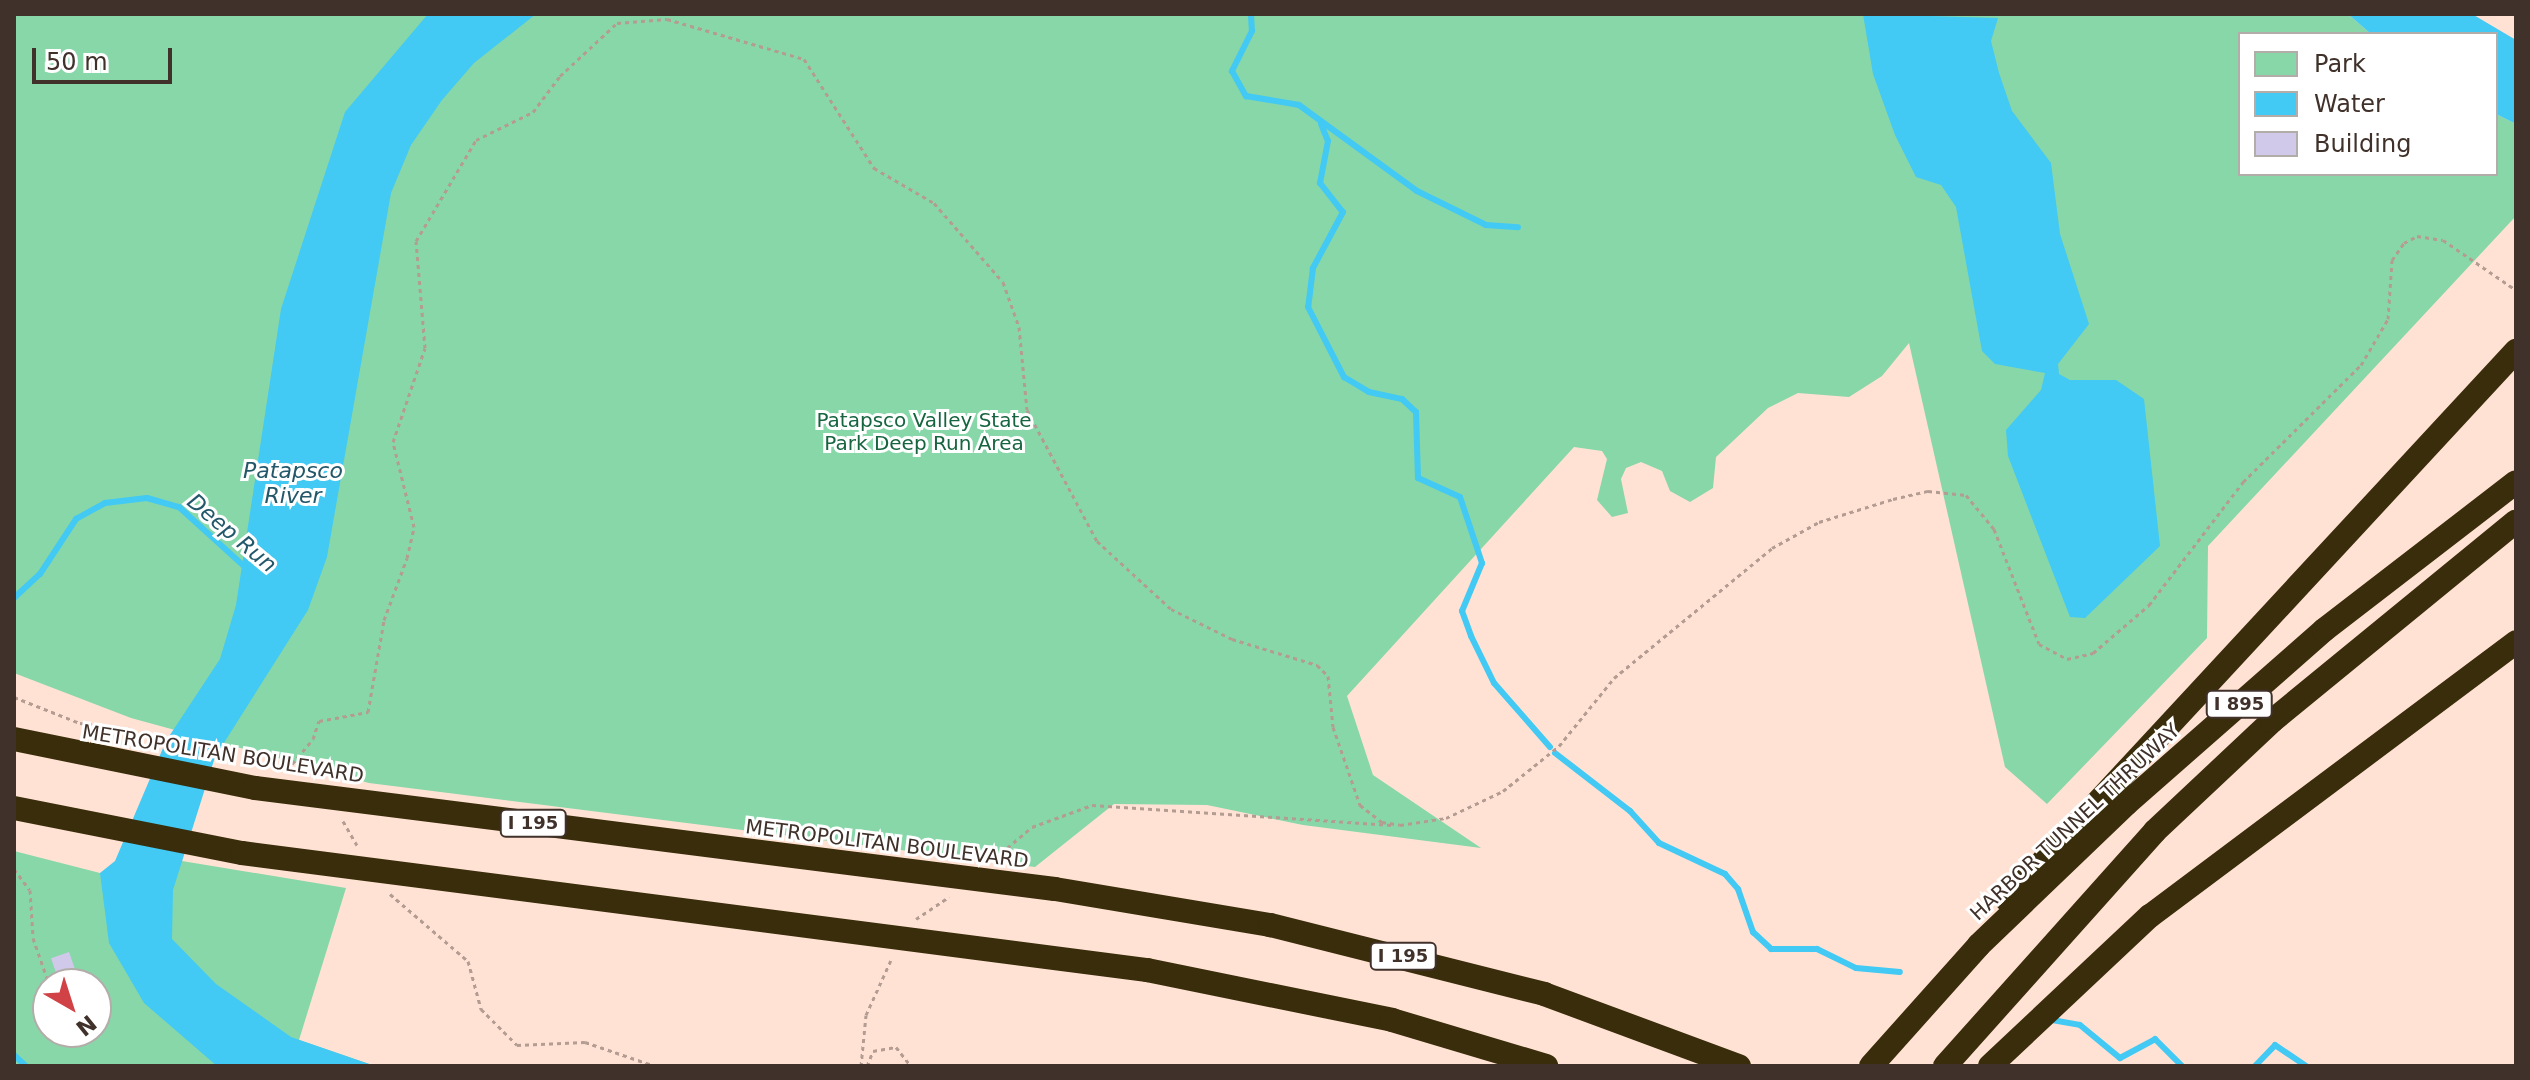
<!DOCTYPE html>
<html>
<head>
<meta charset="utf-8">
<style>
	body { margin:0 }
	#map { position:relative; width:2530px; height:1080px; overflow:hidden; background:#ffe2d4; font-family:"DejaVu Sans",sans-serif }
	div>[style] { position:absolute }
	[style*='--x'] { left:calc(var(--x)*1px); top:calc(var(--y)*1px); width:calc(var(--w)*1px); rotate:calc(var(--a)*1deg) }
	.green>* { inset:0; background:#87d7a9 }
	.water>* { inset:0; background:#42c9f4 }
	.stream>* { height:6px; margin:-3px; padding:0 3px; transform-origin:3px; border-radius:3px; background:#42c9f4 }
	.building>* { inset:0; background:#d0c9ea; transform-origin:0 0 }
	.path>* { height:3px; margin-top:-1.5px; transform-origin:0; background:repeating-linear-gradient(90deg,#b39c91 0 4px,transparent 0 8px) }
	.highway>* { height:24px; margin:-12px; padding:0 12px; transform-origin:12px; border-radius:12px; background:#392d0b }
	span { translate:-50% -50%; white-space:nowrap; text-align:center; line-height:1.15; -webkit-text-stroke:6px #fff; paint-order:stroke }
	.shield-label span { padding:2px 6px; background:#fff; border:2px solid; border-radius:6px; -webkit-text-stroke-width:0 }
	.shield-label { font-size:18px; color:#40322b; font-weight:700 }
	.park-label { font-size:20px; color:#176540 }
	.street-label { font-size:20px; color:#40322b }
	.water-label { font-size:22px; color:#23586a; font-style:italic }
	.frame { position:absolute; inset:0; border:16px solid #40322b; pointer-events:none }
	.legend { position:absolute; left:2238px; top:32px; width:260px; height:144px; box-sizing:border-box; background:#fff; border:2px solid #b3adaa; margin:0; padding:10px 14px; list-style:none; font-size:24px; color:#40322b }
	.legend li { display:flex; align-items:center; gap:16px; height:40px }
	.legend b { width:40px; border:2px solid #b3adaa }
	.north { position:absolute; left:32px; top:968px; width:80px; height:80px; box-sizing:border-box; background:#fff; border:2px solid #b3adaa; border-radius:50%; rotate:141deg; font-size:22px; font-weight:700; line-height:32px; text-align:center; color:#40322b }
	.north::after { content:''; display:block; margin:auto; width:28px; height:36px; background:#d14246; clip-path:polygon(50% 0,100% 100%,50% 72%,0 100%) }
	.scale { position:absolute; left:32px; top:48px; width:140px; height:36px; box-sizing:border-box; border:4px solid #40322b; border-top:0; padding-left:10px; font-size:24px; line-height:28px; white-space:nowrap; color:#40322b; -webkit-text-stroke:6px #fff; paint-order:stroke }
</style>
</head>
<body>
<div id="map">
	<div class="green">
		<div style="clip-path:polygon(14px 14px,2348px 14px,2371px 34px,2240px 34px,2240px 174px,2496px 174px,2496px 114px,2516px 124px,2516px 216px,2208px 546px,2207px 638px,2047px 804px,2005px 767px,1909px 343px,1882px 376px,1849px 397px,1798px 393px,1768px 408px,1716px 457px,1713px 488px,1690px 502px,1670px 491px,1662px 471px,1641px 462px,1626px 468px,1621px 479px,1628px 513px,1612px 517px,1597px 500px,1607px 459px,1602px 451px,1574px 447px,1347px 696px,1373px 775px,1481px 848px,1303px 825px,1207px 805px,1114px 804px,1035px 867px,369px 783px,131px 718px,14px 673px)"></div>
		<div style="clip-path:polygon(evenodd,14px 851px,100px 873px,182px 861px,346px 888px,299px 1040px,375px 1066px,14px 1066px,14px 851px,48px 984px,96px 984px,96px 1032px,48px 1032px,48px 984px)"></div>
	</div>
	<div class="water">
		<div style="clip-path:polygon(428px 14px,536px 14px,474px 63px,442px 100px,411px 145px,391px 193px,327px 557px,308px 610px,215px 757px,173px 890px,172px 939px,216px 984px,291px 1037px,375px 1066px,217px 1066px,144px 1003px,109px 943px,100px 873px,115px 861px,166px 741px,220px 659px,236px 605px,281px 309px,345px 112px)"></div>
		<div style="clip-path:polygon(1863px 14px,1998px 18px,1991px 41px,1999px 73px,2012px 111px,2051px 163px,2060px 234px,2089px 324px,2058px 364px,2059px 374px,2070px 380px,2116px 380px,2144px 399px,2160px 546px,2085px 618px,2070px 617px,2008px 456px,2006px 430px,2041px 390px,2045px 373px,1995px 364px,1982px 351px,1956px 207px,1941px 185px,1916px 177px,1895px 135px,1873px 74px)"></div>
		<div style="clip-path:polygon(2348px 14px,2472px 14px,2516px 40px,2516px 124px,2496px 114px,2496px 34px,2371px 34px)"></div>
	</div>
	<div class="stream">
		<div style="--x:1251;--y:14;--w:17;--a:87"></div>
		<div style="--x:1252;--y:31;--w:45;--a:116.6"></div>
		<div style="--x:1232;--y:71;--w:29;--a:61"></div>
		<div style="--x:1246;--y:96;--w:54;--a:9.6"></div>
		<div style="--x:1299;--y:105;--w:146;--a:36.1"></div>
		<div style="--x:1417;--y:191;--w:77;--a:26.2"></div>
		<div style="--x:1486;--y:225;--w:32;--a:4"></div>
		<div style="--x:1321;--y:124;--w:18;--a:68"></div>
		<div style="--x:1328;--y:141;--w:43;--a:100.8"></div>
		<div style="--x:1320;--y:183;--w:37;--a:52"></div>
		<div style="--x:1343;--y:212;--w:64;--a:118.2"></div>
		<div style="--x:1313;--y:268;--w:39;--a:97"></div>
		<div style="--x:1308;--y:307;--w:79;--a:62.8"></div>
		<div style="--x:1344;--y:377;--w:29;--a:31"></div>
		<div style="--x:1369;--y:392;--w:34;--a:12"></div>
		<div style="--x:1402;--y:399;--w:19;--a:43"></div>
		<div style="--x:1416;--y:412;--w:66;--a:88.3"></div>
		<div style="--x:1418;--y:478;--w:46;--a:24.3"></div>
		<div style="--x:1460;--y:497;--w:70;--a:71.6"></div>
		<div style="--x:1482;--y:563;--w:52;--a:112.6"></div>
		<div style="--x:1462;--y:611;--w:27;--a:70"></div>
		<div style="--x:1471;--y:636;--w:52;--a:63.9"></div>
		<div style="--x:1494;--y:683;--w:85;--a:48.8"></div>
		<div style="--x:14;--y:598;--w:35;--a:-43"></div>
		<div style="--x:40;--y:574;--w:66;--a:-56.8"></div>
		<div style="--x:76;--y:519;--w:33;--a:-29"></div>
		<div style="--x:105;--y:503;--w:42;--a:-6.8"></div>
		<div style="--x:147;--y:498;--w:33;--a:16"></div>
		<div style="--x:179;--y:507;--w:89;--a:42.3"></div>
		<div style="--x:1555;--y:753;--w:95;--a:37.7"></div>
		<div style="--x:1630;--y:811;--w:43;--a:47.8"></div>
		<div style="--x:1659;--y:843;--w:73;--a:25.2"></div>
		<div style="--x:1725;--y:874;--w:20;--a:49"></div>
		<div style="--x:1738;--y:889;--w:46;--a:70.8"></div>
		<div style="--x:1753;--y:932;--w:25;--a:43"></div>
		<div style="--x:1771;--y:949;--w:46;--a:0"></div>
		<div style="--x:1817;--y:949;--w:43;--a:26"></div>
		<div style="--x:1856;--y:968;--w:44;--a:5.2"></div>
		<div style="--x:2052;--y:1020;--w:28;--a:10"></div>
		<div style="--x:2080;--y:1025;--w:52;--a:39.5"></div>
		<div style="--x:2120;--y:1058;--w:40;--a:-28"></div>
		<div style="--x:2155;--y:1039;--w:38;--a:45"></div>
		<div style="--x:14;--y:1055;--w:16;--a:43"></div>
		<div style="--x:2255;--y:1066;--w:29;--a:-46"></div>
		<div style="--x:2275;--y:1045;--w:37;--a:34"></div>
	</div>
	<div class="building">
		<div style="left:69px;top:952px;width:18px;height:19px;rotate:71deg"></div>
	</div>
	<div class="path">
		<div style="--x:14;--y:697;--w:71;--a:21.5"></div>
		<div style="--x:80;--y:723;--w:50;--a:6.8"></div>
		<div style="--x:287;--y:770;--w:40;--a:-50"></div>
		<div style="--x:313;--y:739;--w:19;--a:-72"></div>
		<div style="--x:319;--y:721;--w:50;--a:-10.4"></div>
		<div style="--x:368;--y:712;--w:93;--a:-80.1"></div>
		<div style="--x:384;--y:620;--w:66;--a:-69.6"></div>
		<div style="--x:407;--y:558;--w:32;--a:-77"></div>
		<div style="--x:414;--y:527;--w:88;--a:-103.9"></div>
		<div style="--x:393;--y:442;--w:99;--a:-71.2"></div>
		<div style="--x:425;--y:348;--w:107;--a:-94.8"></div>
		<div style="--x:416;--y:241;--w:117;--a:-59.3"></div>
		<div style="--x:476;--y:140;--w:64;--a:-26.2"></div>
		<div style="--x:533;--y:112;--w:45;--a:-53.1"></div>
		<div style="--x:560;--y:76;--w:78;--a:-42.9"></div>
		<div style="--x:617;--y:23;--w:50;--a:-4.6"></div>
		<div style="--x:667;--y:19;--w:143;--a:16.3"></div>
		<div style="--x:804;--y:59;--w:130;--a:57.3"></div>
		<div style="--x:874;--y:168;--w:69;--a:30.3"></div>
		<div style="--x:934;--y:203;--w:105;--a:48.9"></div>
		<div style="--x:1003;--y:282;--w:48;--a:70.4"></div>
		<div style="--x:1019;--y:327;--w:83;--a:84.5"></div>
		<div style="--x:1027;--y:410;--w:149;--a:61.9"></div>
		<div style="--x:1097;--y:541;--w:100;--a:42.6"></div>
		<div style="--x:1171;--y:609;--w:68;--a:26.2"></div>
		<div style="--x:1232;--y:639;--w:89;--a:17"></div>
		<div style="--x:1317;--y:665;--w:16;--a:45"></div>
		<div style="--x:1328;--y:676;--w:51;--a:84.4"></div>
		<div style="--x:1333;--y:727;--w:83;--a:70.9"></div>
		<div style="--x:1360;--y:805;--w:28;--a:38"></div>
		<div style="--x:1382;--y:822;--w:18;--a:9"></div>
		<div style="--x:1400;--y:825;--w:47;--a:-8.7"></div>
		<div style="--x:1446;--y:818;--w:63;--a:-25.3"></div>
		<div style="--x:1503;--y:791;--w:72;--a:-38.8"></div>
		<div style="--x:1559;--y:746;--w:87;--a:-51"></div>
		<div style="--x:1614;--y:678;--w:205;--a:-39.4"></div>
		<div style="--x:1772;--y:548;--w:54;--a:-29"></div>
		<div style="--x:1819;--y:522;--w:77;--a:-17.3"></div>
		<div style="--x:1893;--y:499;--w:36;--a:-13"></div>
		<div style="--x:1928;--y:491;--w:38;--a:6"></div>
		<div style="--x:1966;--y:495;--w:44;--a:50.5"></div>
		<div style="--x:1994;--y:529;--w:123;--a:68.6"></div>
		<div style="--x:2039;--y:644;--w:32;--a:28"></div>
		<div style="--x:2067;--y:659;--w:27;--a:-13"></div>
		<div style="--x:2093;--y:653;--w:74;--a:-40.6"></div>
		<div style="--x:2149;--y:605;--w:155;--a:-52.6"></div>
		<div style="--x:2243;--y:482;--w:166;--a:-44.8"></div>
		<div style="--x:2361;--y:365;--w:53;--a:-59.6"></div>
		<div style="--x:2388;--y:319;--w:59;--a:-86.1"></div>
		<div style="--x:2392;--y:260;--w:21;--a:-55"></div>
		<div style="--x:2404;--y:243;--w:15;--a:-28"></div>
		<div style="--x:2417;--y:236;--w:26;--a:9"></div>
		<div style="--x:2443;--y:240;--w:88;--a:34.4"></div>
		<div style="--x:343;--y:821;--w:28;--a:60"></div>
		<div style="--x:995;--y:858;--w:48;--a:-40"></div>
		<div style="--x:1032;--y:827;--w:64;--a:-20.1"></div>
		<div style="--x:1092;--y:805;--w:300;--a:3.8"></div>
		<div style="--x:14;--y:869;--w:26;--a:53"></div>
		<div style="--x:30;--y:890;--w:48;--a:86.4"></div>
		<div style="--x:33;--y:938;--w:49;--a:70.8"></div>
		<div style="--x:390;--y:894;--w:103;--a:40.7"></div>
		<div style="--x:468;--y:961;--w:50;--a:74.8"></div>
		<div style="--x:481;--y:1009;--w:51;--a:45"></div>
		<div style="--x:517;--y:1045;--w:68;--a:-2.5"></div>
		<div style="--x:585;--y:1042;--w:74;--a:18.9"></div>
		<div style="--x:916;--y:919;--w:40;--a:-34"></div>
		<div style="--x:759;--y:1066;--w:9;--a:0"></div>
		<div style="--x:861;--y:1066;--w:51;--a:-84.4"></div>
		<div style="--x:866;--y:1015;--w:60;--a:-65.6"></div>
		<div style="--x:867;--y:1066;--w:16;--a:-68"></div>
		<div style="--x:873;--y:1051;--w:23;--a:-10"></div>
		<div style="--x:896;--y:1047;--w:24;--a:52"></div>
	</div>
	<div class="highway">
		<div style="--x:14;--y:739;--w:246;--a:11.5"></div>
		<div style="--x:255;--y:788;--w:806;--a:7.2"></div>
		<div style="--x:1055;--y:889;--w:218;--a:9.5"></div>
		<div style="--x:1270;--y:925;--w:283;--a:14.1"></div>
		<div style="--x:1544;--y:994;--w:208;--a:20.3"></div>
		<div style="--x:14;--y:808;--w:232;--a:11.2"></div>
		<div style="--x:242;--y:853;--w:913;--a:7.37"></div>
		<div style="--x:1147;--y:970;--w:250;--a:11.5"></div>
		<div style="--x:1392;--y:1020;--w:161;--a:16.6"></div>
		<div style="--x:2007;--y:900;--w:749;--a:-47.17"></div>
		<div style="--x:1871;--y:1066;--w:162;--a:-48.2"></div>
		<div style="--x:1979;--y:945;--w:204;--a:-43.8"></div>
		<div style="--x:2126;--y:804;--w:264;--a:-41.3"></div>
		<div style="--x:2324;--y:630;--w:242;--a:-37.6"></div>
		<div style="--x:1945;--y:1066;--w:315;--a:-48.2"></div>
		<div style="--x:2155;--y:831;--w:161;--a:-43.2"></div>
		<div style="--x:2272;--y:721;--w:315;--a:-39.3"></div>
		<div style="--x:1990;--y:1066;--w:219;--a:-43.2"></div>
		<div style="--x:2150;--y:916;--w:457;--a:-36.8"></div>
	</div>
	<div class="shield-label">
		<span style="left:2239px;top:704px">I 895</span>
		<span style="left:533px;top:823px">I 195</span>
		<span style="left:1403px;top:956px">I 195</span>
	</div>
	<div class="park-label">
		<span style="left:924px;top:432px">Patapsco Valley State<br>Park Deep Run Area</span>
	</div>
	<div class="street-label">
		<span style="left:223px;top:754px;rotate:9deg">METROPOLITAN BOULEVARD</span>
		<span style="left:2075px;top:822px;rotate:-43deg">HARBOR TUNNEL THRUWAY</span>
		<span style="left:887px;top:844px;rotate:7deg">METROPOLITAN BOULEVARD</span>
	</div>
	<div class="water-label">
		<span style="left:293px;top:483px">Patapsco<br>River</span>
		<span style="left:232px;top:533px;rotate:40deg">Deep Run</span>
	</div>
	<div class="frame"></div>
	<ul class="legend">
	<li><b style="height:22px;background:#87d7a9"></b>Park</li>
	<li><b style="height:22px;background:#42c9f4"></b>Water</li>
	<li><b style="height:22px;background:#d0c9ea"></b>Building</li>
	</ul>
	<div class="north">N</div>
	<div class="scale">50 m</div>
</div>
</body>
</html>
